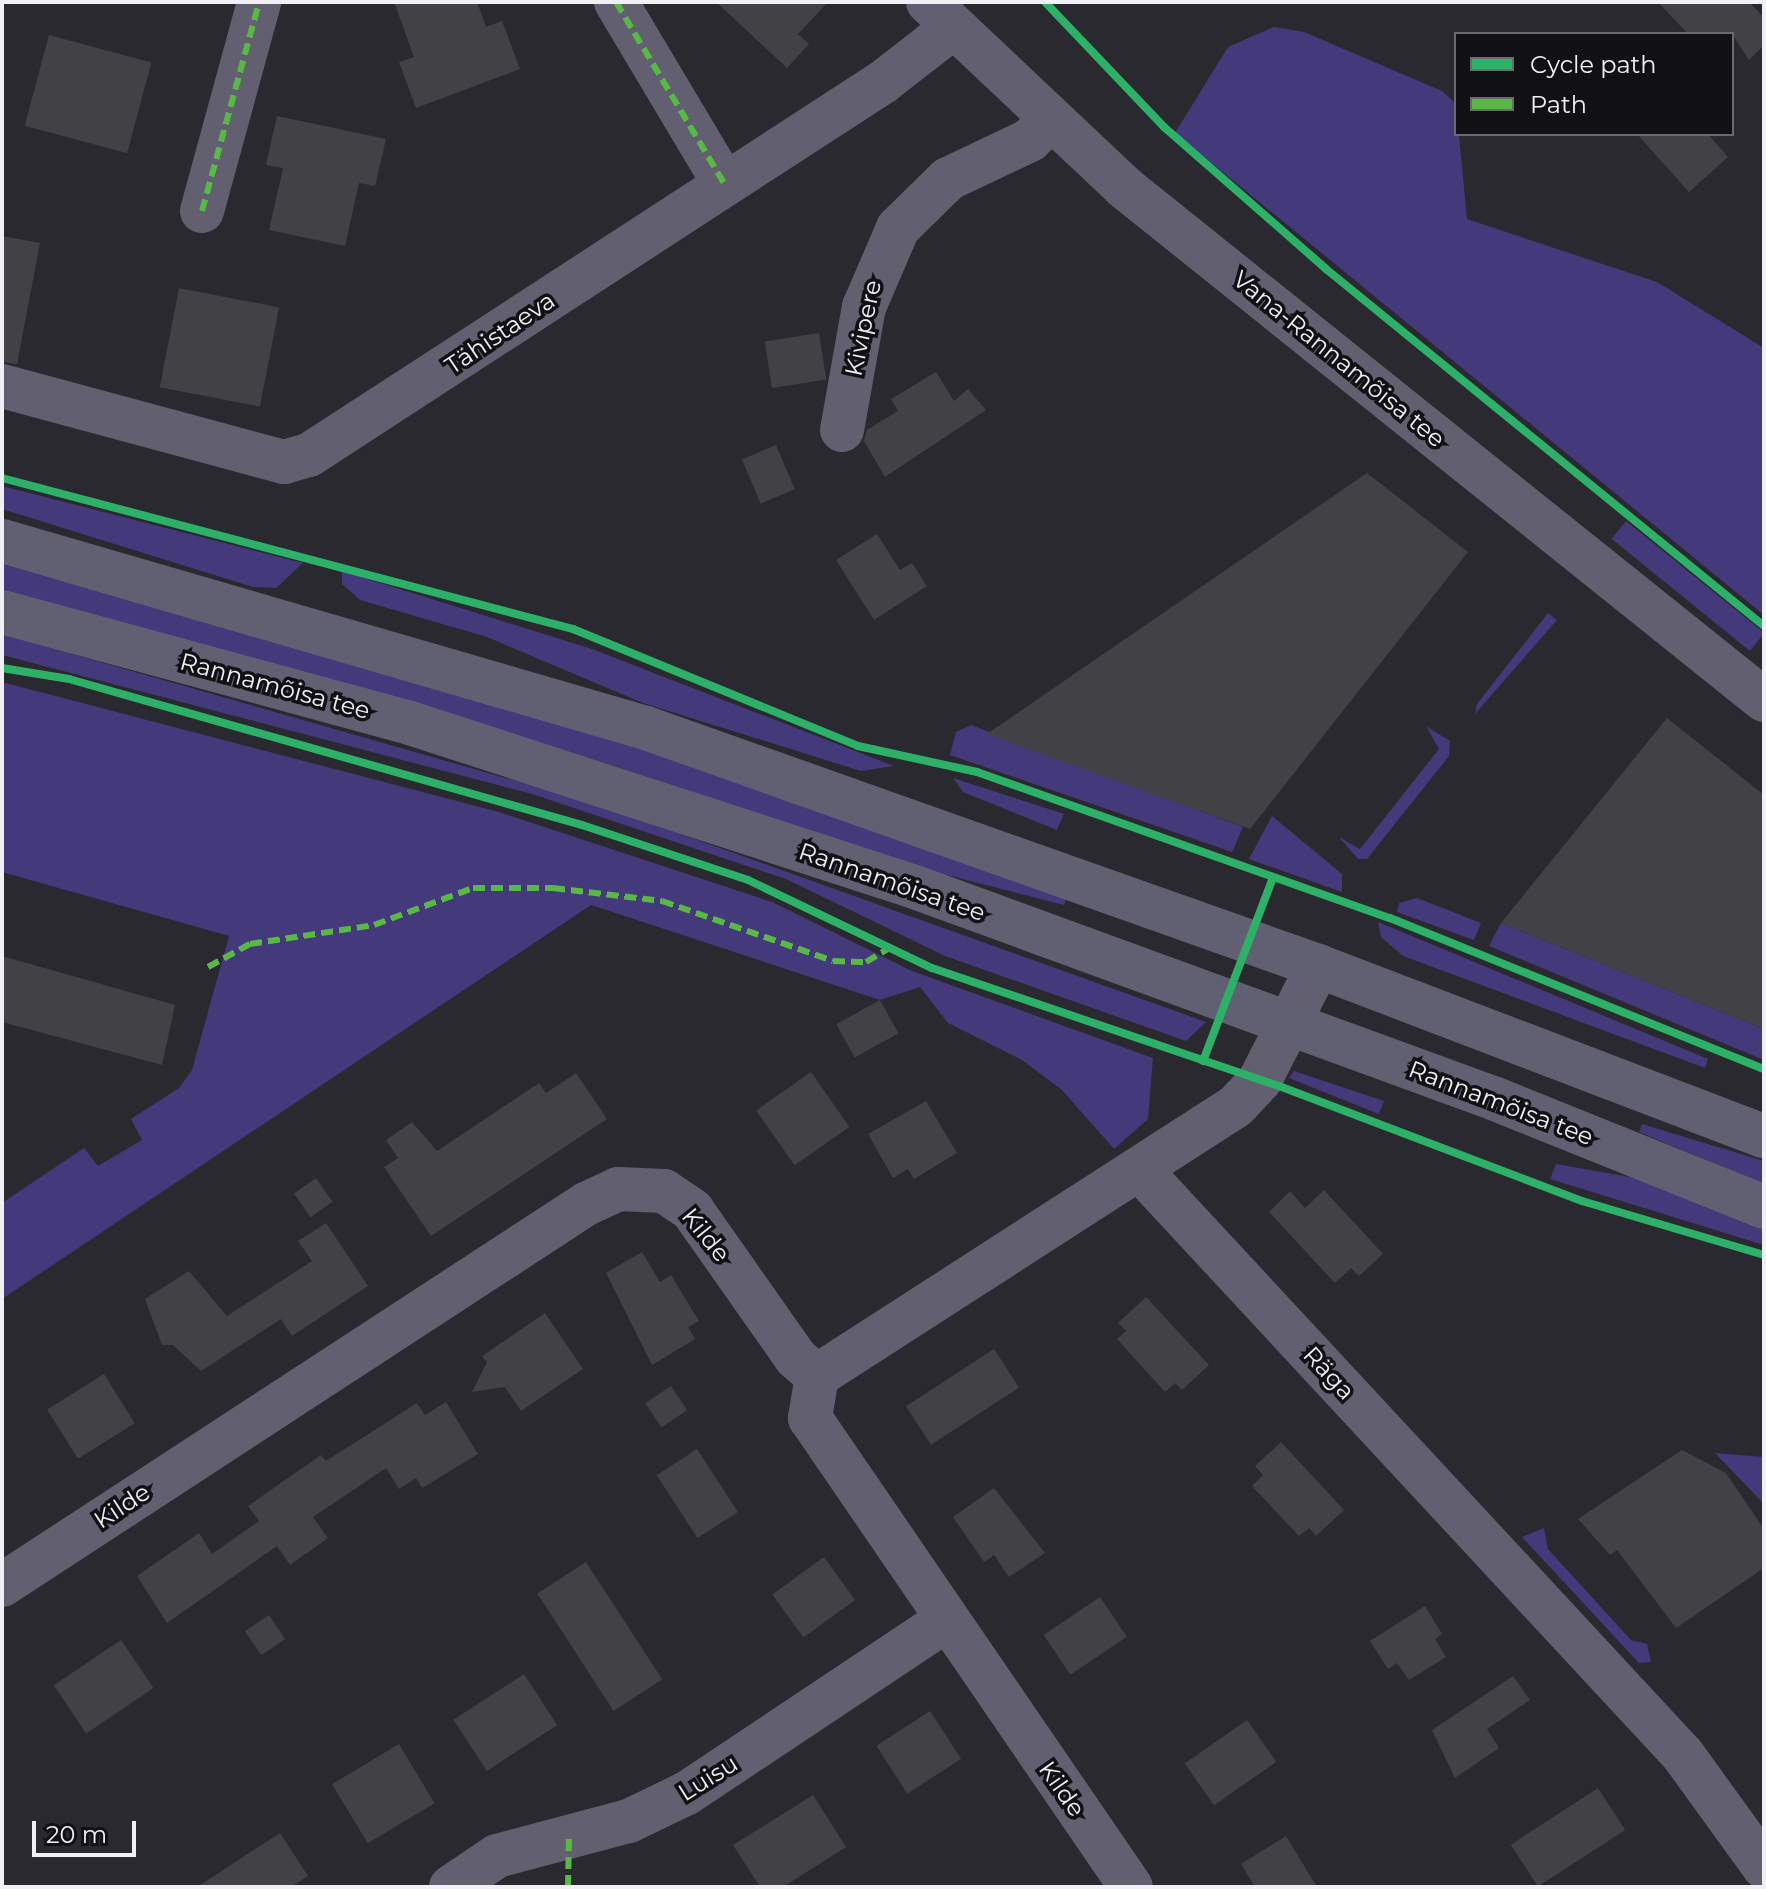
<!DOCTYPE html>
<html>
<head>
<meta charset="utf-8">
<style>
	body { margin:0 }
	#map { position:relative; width:1766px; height:1889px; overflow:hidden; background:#2a292f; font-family:Montserrat,sans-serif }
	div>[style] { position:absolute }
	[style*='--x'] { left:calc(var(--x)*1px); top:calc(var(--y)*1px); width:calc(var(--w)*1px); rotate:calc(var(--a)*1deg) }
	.green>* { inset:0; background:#44397a; transform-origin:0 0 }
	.building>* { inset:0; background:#424146; transform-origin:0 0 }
	.minor>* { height:44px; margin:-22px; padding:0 22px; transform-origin:22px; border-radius:22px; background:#615f70 }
	.major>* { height:44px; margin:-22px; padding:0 22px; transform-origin:22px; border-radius:22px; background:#616072 }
	.quiet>* { height:6px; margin-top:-3px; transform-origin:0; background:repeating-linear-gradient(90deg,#58b947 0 12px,transparent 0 18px) }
	.cycleway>* { height:8px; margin:-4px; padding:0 4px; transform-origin:4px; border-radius:4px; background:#2db169 }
	span { translate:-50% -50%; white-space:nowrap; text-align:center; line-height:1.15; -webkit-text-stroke:7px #111115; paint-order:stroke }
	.street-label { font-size:24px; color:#f0f0f6 }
	.frame { position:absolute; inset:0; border:4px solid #f0f0f6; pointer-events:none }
	.legend { position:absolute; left:1454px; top:32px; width:280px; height:104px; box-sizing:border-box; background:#111115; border:2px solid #6a6a6f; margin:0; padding:10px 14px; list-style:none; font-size:24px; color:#f0f0f6 }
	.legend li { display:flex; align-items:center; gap:16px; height:40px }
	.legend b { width:40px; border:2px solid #6a6a6f }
	.scale { position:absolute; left:32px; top:1821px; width:104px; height:36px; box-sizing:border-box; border:4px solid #f0f0f6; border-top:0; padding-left:10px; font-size:24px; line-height:28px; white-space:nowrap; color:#f0f0f6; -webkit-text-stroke:6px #111115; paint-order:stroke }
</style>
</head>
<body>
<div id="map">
	<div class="green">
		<div style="clip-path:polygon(1274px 27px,1304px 32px,1442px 91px,1456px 104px,1467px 219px,1657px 282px,1764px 348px,1764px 615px,1175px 133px,1228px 47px)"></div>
		<div style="clip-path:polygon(2px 486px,303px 563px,276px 588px,253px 587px,2px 509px)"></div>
		<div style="left:1626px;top:521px;width:178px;height:23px;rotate:39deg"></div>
		<div style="clip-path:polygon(2px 564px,635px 745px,1067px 897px,1064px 905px,912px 866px,602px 762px,2px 590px)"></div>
		<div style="clip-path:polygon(342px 571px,592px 649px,894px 766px,861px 771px,643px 703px,487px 637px,360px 600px,342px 584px)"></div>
		<div style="clip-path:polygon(1548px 613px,1557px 620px,1475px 714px,1477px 704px)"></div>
		<div style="clip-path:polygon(2px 634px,597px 804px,1206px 1022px,1186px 1041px,945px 956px,786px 879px,532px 794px,2px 655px)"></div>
		<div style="clip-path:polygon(2px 682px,499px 812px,772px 902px,912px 971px,1153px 1058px,1148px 1119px,1114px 1149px,1062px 1090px,1022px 1060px,948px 1023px,920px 987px,880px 1000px,591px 905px,2px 1299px,2px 1203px,84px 1148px,98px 1166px,142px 1140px,131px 1119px,179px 1088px,192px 1070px,229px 936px,2px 872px)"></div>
		<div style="clip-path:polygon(971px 725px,1243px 827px,1232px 852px,950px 755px,956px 732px)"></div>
		<div style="clip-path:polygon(1426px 726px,1450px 741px,1449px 756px,1367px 859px,1358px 859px,1339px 837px,1360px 849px,1439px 749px)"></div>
		<div style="clip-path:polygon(953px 778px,1064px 814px,1057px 830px,963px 792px)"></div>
		<div style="clip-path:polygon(1272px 816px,1342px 874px,1342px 892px,1249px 859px)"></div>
		<div style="clip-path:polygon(1417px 898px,1481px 923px,1474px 940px,1397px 912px,1399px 903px)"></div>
		<div style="clip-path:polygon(1378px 922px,1708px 1059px,1705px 1068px,1403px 956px,1381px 937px)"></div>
		<div style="clip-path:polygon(1501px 923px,1764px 1029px,1764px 1060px,1489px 946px)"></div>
		<div style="clip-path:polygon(1294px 1071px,1384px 1101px,1379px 1114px,1289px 1078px)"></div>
		<div style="clip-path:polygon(1642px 1124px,1764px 1161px,1764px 1184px,1639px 1132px)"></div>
		<div style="clip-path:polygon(1556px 1164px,1636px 1178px,1764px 1230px,1764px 1245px,1550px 1179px)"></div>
		<div style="clip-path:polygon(1715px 1453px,1764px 1457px,1764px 1504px)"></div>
		<div style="clip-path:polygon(1544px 1528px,1548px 1549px,1631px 1640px,1647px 1644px,1651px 1662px,1639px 1663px,1522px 1537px)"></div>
	</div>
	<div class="building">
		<div style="clip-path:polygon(394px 2px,477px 2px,486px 27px,502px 21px,520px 69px,416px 108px,399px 62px,414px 57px)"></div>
		<div style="clip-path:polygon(716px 2px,828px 2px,798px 34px,809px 44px,787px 68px)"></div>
		<div style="clip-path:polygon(1658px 2px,1749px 2px,1764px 18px,1764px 45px,1749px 60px,1732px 34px,1688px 34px)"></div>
		<div style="left:49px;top:35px;width:106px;height:94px;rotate:15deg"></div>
		<div style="clip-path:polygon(277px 116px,386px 139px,375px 186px,359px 183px,345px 246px,269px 230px,283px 168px,266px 165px)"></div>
		<div style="clip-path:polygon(1637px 134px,1708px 134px,1728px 157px,1689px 192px)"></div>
		<div style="clip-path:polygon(2px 236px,40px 243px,17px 364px,2px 362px)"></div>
		<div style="left:179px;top:288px;width:102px;height:101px;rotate:11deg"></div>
		<div style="left:819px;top:333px;width:47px;height:55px;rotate:81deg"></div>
		<div style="clip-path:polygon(936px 372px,954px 401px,968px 389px,986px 410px,885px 477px,864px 441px,867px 430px,898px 411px,891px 399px)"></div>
		<div style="left:776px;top:445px;width:48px;height:37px;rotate:67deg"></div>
		<div style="clip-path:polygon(1367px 473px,1468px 552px,1250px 829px,987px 734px)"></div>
		<div style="clip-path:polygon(877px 534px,900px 570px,912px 563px,927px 586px,874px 620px,836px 560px)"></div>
		<div style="clip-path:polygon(1667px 718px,1764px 795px,1764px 1029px,1501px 923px)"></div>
		<div style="clip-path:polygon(2px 956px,175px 1005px,162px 1065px,2px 1022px)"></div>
		<div style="left:880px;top:1000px;width:38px;height:50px;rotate:61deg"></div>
		<div style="left:811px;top:1072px;width:67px;height:67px;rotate:55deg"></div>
		<div style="clip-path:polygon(576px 1073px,607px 1119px,431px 1236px,384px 1167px,398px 1158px,386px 1140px,412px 1122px,437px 1151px,539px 1083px,546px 1093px)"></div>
		<div style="clip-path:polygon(926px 1101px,957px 1153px,914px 1179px,908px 1169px,893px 1178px,868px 1134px)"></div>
		<div style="left:316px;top:1178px;width:29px;height:27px;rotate:55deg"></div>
		<div style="clip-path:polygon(1324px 1190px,1383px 1254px,1359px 1276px,1351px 1268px,1335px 1283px,1269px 1212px,1290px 1191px,1305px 1208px)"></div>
		<div style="clip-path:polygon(326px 1223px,368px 1286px,292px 1336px,281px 1319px,201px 1371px,173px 1345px,162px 1345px,145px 1299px,189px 1271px,227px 1316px,312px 1261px,298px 1241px)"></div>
		<div style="clip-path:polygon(642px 1252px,660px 1282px,671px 1275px,699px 1321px,688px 1327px,695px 1339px,652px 1365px,606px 1273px)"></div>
		<div style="clip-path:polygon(1146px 1297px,1209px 1365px,1182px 1390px,1175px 1383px,1165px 1392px,1117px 1339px,1126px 1331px,1118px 1323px)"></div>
		<div style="clip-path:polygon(545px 1313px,583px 1369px,521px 1411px,505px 1387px,472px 1392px,487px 1362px,482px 1356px)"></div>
		<div style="left:994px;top:1349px;width:46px;height:105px;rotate:57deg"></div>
		<div style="left:104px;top:1374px;width:58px;height:67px;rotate:58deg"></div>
		<div style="left:671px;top:1386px;width:29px;height:31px;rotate:56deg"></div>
		<div style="clip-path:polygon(446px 1402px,478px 1454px,422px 1488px,416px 1478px,399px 1489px,386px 1468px,313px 1517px,328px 1538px,290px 1565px,277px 1546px,167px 1623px,137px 1576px,199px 1533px,212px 1554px,259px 1521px,248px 1506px,321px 1455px,326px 1461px,417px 1403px,425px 1415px)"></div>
		<div style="clip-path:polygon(1281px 1442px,1344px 1510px,1316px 1536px,1309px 1528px,1299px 1536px,1252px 1486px,1263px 1475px,1255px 1466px)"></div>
		<div style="left:697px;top:1449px;width:75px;height:48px;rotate:57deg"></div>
		<div style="clip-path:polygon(1682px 1450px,1726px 1473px,1764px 1529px,1764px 1568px,1676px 1628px,1617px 1550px,1610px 1555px,1578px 1519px)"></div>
		<div style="clip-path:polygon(994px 1488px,1045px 1553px,1009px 1577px,994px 1555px,984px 1562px,953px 1517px)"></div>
		<div style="left:824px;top:1557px;width:53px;height:64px;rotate:54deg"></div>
		<div style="left:586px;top:1562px;width:140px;height:58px;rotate:57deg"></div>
		<div style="left:1100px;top:1597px;width:48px;height:68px;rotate:56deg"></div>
		<div style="clip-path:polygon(1425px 1606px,1442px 1634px,1435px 1639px,1446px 1657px,1409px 1680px,1397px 1663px,1388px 1669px,1370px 1641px)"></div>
		<div style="left:269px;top:1615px;width:29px;height:29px;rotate:56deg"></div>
		<div style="left:121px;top:1640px;width:58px;height:81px;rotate:56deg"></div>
		<div style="left:524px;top:1674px;width:61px;height:84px;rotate:57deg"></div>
		<div style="clip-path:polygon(1513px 1676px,1530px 1700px,1487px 1729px,1499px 1748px,1455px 1778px,1432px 1730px)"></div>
		<div style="left:930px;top:1711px;width:57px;height:64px;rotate:57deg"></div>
		<div style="left:1247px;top:1720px;width:51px;height:76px;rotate:55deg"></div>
		<div style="left:399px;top:1744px;width:69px;height:78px;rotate:59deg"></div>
		<div style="left:1598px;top:1788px;width:50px;height:104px;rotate:57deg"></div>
		<div style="clip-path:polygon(813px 1795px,846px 1847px,783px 1887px,760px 1887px,733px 1845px)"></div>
		<div style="clip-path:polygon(280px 1833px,308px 1876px,291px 1887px,197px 1887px)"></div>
		<div style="clip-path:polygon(1286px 1836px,1317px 1887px,1255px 1887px,1241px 1864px)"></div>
	</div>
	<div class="minor">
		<div style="--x:616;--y:2;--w:211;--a:59.2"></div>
		<div style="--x:928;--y:2;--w:270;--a:43.3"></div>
		<div style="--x:1124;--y:187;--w:820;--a:38.71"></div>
		<div style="--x:202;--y:211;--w:217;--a:-74.7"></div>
		<div style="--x:2;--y:386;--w:292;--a:15.1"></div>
		<div style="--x:284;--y:462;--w:26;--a:-16"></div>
		<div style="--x:309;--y:455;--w:685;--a:-33.02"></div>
		<div style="--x:883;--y:82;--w:86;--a:-37.9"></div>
		<div style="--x:842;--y:430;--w:125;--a:-79.9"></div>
		<div style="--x:864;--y:307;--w:86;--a:-66.7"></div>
		<div style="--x:898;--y:228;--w:70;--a:-44.4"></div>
		<div style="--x:948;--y:179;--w:91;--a:-25.4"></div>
		<div style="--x:1030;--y:140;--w:27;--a:-45"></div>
		<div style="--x:1140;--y:1170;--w:798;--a:47.13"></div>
		<div style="--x:1683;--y:1755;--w:138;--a:54.1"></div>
		<div style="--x:817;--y:1376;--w:498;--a:-32.8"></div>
		<div style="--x:1236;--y:1106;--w:35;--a:-47"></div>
		<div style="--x:1260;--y:1080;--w:128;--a:-63"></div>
		<div style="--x:2;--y:1585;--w:697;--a:-33.12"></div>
		<div style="--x:586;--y:1204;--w:35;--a:-25"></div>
		<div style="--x:618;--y:1189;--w:46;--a:2.5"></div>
		<div style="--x:664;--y:1191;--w:34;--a:34"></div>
		<div style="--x:692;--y:1210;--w:181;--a:54.9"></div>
		<div style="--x:796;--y:1358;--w:28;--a:41"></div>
		<div style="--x:817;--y:1376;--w:43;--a:99.5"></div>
		<div style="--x:810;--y:1418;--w:568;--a:55.61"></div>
		<div style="--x:451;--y:1887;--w:55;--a:-34"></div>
		<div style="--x:497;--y:1856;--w:137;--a:-14.9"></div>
		<div style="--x:629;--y:1821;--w:64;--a:-25.8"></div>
		<div style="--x:687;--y:1793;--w:308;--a:-33.7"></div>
	</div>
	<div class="major">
		<div style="--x:2;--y:541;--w:671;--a:16.19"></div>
		<div style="--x:646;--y:728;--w:713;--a:19.5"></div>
		<div style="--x:1318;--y:966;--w:477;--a:20.9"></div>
		<div style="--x:2;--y:612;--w:423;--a:15.2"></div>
		<div style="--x:410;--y:723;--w:528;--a:17.99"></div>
		<div style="--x:912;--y:886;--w:618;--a:20.05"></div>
		<div style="--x:1493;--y:1098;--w:292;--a:21.9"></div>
	</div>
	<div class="quiet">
		<div style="--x:616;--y:2;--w:211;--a:59.2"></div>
		<div style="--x:202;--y:211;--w:217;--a:-74.7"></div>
		<div style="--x:208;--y:967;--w:48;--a:-28.7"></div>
		<div style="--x:250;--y:944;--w:125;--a:-8.7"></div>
		<div style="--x:374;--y:925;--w:106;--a:-20.5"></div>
		<div style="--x:473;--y:888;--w:80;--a:0"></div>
		<div style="--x:553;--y:888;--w:110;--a:6.8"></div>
		<div style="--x:662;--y:901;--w:181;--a:19.3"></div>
		<div style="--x:833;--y:961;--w:33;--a:2"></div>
		<div style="--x:866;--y:962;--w:27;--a:-31"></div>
		<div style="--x:568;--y:1887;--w:51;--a:-88.9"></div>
	</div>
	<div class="cycleway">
		<div style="--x:1045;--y:2;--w:173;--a:46.4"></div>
		<div style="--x:1164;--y:127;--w:215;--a:41.2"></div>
		<div style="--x:1326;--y:269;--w:565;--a:39.18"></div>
		<div style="--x:2;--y:478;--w:591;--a:14.81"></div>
		<div style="--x:573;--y:629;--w:308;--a:22.3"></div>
		<div style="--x:858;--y:746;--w:122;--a:12.3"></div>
		<div style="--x:977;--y:772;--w:438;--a:19.5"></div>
		<div style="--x:1390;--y:918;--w:403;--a:22"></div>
		<div style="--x:2;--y:668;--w:68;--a:9.3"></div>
		<div style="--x:69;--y:679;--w:533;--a:15.89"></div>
		<div style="--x:582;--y:825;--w:175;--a:18.3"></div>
		<div style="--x:748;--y:880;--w:204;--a:25.6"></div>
		<div style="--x:932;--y:968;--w:367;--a:18.8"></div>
		<div style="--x:1279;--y:1086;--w:324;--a:20.8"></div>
		<div style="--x:1582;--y:1201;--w:190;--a:16.5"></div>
		<div style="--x:1203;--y:1061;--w:194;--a:-69.1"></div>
	</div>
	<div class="street-label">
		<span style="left:863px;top:328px;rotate:-78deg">Kivipere</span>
		<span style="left:500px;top:333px;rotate:-34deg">Tähistaeva</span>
		<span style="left:1339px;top:359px;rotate:39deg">Vana-Rannamõisa tee</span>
		<span style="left:275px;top:686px;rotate:15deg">Rannamõisa tee</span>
		<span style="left:892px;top:882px;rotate:19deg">Rannamõisa tee</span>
		<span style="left:1501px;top:1103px;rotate:21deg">Rannamõisa tee</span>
		<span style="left:706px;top:1235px;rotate:51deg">Kilde</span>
		<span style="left:1329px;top:1373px;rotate:47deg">Räga</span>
		<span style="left:122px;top:1506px;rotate:-33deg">Kilde</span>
		<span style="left:708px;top:1778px;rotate:-32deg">Luisu</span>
		<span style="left:1062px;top:1789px;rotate:55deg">Kilde</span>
	</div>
	<div class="frame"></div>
	<ul class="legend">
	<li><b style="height:10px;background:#2db169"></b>Cycle path</li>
	<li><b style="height:10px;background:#58b947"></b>Path</li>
	</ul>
	<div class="scale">20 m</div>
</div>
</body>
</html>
